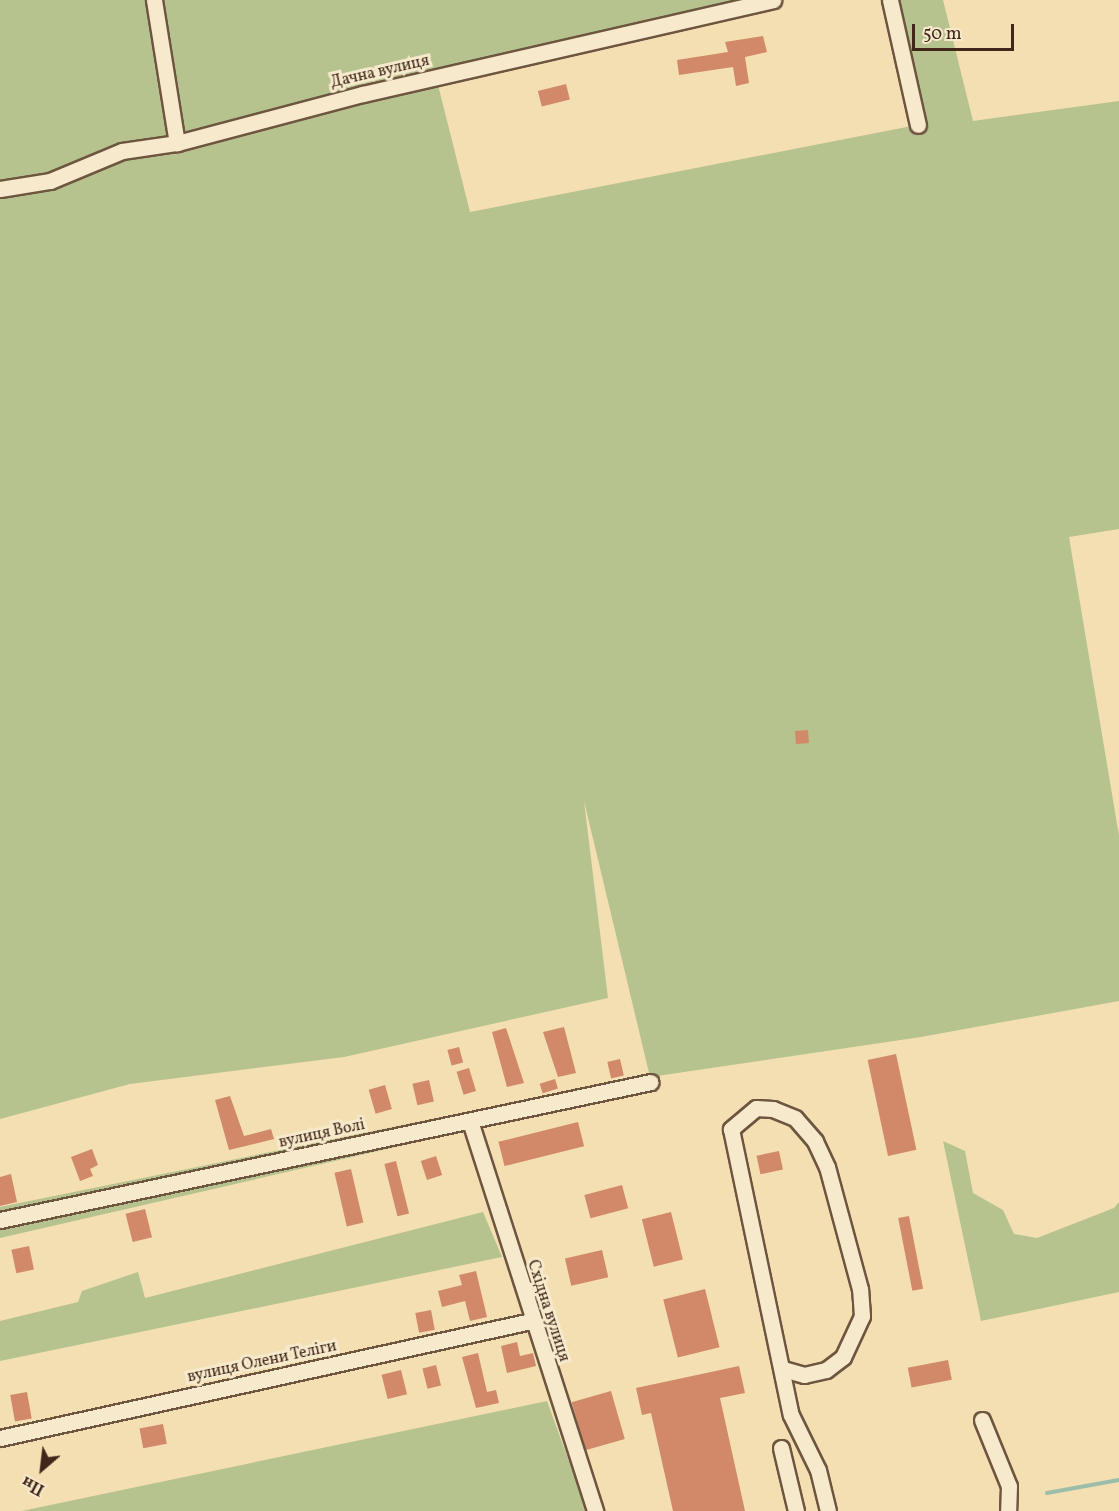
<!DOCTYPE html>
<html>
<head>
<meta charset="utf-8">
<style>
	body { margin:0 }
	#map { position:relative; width:1119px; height:1511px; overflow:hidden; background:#f3dfb1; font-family:Vollkorn,serif }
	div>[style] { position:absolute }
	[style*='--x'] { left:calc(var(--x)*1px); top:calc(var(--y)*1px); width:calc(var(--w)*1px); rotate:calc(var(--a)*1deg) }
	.green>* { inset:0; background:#b6c38f }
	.stream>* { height:4px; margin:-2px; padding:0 2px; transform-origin:2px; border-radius:2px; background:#9bbdaa }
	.building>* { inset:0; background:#d1896a; transform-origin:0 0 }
	.roads { filter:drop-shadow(2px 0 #6e5540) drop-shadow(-2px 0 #6e5540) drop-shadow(0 2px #6e5540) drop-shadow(0 -2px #6e5540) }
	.minor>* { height:15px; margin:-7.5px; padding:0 7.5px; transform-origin:7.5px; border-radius:7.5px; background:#f7eacc }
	span { translate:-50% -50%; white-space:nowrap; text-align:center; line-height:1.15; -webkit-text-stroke:6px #f7eacc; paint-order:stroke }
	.street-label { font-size:16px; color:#41271a }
	.north { position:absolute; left:12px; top:1439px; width:60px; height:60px; -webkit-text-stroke:4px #f7eacc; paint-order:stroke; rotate:208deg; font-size:16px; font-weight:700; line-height:24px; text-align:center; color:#41271a }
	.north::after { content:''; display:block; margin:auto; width:21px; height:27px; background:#41271a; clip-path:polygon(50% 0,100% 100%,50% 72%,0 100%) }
	.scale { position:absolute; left:912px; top:24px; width:102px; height:27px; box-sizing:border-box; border:3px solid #41271a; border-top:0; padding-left:8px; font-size:18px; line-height:21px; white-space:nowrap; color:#41271a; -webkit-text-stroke:4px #f7eacc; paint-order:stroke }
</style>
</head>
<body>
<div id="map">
	<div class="green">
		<div style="clip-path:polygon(0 0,773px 0,436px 77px,470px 212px,917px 125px,890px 0,943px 0,973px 121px,1119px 101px,1119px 529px,1069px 537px,1119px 836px,1119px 1001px,921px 1037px,650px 1077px,584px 801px,608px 998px,344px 1057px,130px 1084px,0 1119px)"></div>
		<div style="clip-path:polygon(629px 1079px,0 1216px,0 1207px)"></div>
		<div style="clip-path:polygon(460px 1129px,461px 1132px,0 1238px,0 1229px)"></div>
		<div style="clip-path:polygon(943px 1141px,965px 1151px,973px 1193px,1003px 1210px,1014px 1234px,1037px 1238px,1114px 1208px,1119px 1202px,1119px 1292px,981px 1321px)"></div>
		<div style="clip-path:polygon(483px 1212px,502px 1257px,0 1361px,0 1321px,78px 1302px,82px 1291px,138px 1272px,145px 1298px)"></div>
		<div style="clip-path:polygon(547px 1401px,587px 1511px,22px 1511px,79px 1499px)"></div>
	</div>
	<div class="stream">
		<div style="--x:1047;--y:1493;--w:73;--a:-10.2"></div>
	</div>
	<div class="building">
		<div style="clip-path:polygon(763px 36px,767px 52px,745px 57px,749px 83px,736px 86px,733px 67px,679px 75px,677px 60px,728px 52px,725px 42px)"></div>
		<div style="left:566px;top:84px;width:16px;height:29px;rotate:76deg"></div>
		<div style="left:808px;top:730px;width:13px;height:13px;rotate:86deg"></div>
		<div style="clip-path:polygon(564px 1027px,576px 1073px,558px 1077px,543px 1032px)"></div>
		<div style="clip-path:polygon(506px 1028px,524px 1083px,507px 1087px,492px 1032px)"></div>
		<div style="left:459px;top:1047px;width:16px;height:12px;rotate:75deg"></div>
		<div style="left:896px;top:1054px;width:98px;height:29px;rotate:78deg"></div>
		<div style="left:620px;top:1059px;width:17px;height:13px;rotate:77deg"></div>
		<div style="left:469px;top:1068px;width:24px;height:13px;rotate:73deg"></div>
		<div style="left:555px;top:1079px;width:10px;height:16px;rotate:73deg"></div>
		<div style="left:429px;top:1080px;width:22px;height:17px;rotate:77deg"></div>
		<div style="left:385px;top:1085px;width:25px;height:17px;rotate:74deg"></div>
		<div style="clip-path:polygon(230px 1096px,244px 1136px,271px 1129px,274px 1139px,229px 1150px,215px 1100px)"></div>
		<div style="left:578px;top:1122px;width:25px;height:82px;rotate:76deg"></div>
		<div style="clip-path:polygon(92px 1149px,98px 1165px,90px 1169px,93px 1176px,80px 1181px,71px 1157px)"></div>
		<div style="left:779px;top:1151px;width:19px;height:23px;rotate:78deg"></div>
		<div style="left:436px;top:1156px;width:20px;height:16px;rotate:72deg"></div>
		<div style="left:396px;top:1161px;width:54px;height:12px;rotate:76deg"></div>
		<div style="left:351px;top:1169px;width:55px;height:17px;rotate:77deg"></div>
		<div style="clip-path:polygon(11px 1174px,17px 1202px,0 1206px,0 1177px)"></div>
		<div style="left:622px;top:1185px;width:24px;height:39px;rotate:75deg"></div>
		<div style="left:145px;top:1209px;width:29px;height:20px;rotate:76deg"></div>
		<div style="left:671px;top:1212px;width:49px;height:30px;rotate:76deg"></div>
		<div style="left:909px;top:1216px;width:74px;height:11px;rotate:79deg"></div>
		<div style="left:29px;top:1246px;width:24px;height:18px;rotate:78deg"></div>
		<div style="left:602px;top:1250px;width:28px;height:38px;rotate:77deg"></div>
		<div style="clip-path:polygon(476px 1271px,487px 1317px,470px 1321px,465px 1301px,442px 1307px,438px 1291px,462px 1285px,459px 1275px)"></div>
		<div style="left:705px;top:1289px;width:60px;height:43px;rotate:76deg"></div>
		<div style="left:431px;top:1310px;width:20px;height:16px;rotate:79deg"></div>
		<div style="clip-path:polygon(517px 1342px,520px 1356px,533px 1353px,536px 1366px,507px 1373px,501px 1346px)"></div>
		<div style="clip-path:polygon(478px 1353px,487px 1392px,496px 1390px,499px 1403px,476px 1408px,462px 1357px)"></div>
		<div style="left:948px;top:1360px;width:20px;height:41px;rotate:79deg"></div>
		<div style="left:436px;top:1365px;width:21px;height:14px;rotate:76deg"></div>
		<div style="clip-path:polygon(739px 1366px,745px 1393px,720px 1398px,745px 1511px,673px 1511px,651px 1413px,642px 1415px,636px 1388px)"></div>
		<div style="left:401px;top:1370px;width:25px;height:20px;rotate:76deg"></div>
		<div style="left:611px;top:1391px;width:50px;height:41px;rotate:74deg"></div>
		<div style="left:27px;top:1392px;width:27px;height:17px;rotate:80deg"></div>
		<div style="left:163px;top:1424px;width:20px;height:24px;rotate:79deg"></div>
	</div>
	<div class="roads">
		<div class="minor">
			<div style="--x:154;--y:0;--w:145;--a:80.9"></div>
			<div style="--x:890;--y:0;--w:128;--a:77.4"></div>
			<div style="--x:0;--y:189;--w:51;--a:-9.1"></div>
			<div style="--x:50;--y:181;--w:78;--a:-22.6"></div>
			<div style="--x:122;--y:151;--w:56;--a:-8.3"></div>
			<div style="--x:177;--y:143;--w:192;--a:-14.8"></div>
			<div style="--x:363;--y:94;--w:421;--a:-12.9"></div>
			<div style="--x:470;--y:1121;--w:410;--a:72.2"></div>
			<div style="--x:0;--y:1220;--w:665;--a:-11.97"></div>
			<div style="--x:783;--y:1369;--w:22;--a:16"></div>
			<div style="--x:804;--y:1375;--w:23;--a:-13"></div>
			<div style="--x:826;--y:1370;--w:21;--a:-37"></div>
			<div style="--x:843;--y:1357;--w:45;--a:-65.1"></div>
			<div style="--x:862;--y:1316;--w:27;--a:-94"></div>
			<div style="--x:860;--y:1289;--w:126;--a:-105.1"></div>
			<div style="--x:827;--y:1167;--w:29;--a:-115"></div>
			<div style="--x:815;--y:1141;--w:30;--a:-131"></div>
			<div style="--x:795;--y:1118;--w:24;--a:-158"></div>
			<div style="--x:773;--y:1109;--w:17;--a:-177"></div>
			<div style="--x:756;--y:1108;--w:33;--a:140"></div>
			<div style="--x:731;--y:1129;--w:292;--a:78.2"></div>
			<div style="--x:791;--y:1415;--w:61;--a:63.9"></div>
			<div style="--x:818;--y:1470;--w:42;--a:76.3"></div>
			<div style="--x:982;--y:1420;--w:71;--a:67.8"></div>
			<div style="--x:1009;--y:1486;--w:25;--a:92"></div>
			<div style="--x:0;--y:1438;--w:544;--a:-12.43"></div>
			<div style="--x:781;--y:1448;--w:65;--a:76.6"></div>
		</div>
	</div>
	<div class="street-label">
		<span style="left:380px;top:72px;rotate:-13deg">Дачна вулиця</span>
		<span style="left:322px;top:1134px;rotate:-12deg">вулиця Волі</span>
		<span style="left:548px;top:1311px;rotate:72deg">Східна вулиця</span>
		<span style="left:262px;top:1362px;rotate:-12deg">вулиця Олени Теліги</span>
	</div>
	<div class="north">Пн</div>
	<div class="scale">50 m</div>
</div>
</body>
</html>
